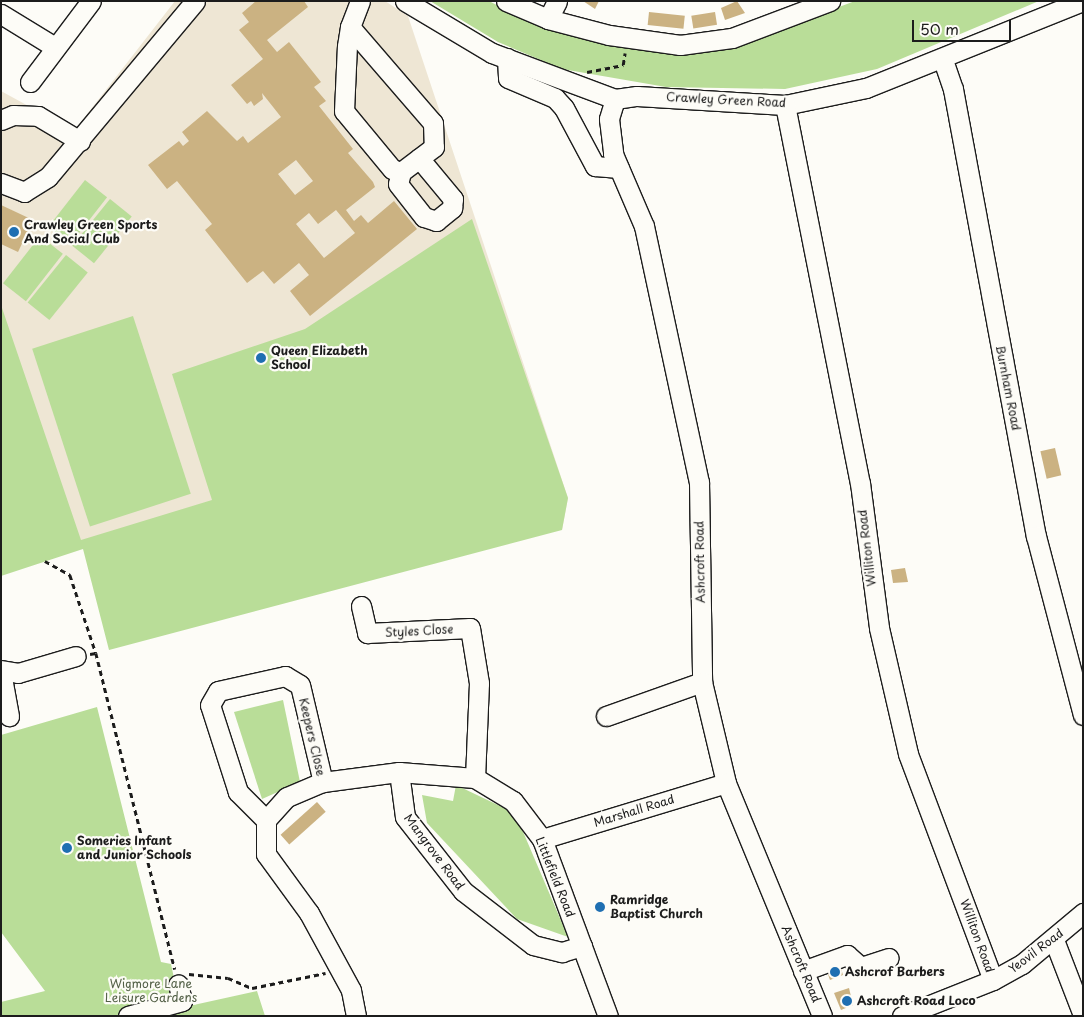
<!DOCTYPE html>
<html>
<head>
<meta charset="utf-8">
<style>
	body { margin:0 }
	#map { position:relative; width:1084px; height:1017px; overflow:hidden; background:#fdfcf7; font-family:"Playpen Sans",sans-serif }
	div>[style] { position:absolute }
	[style*='--x'] { left:calc(var(--x)*1px); top:calc(var(--y)*1px); width:calc(var(--w)*1px); rotate:calc(var(--a)*1deg) }
	.built>* { inset:0; background:#eee6d4 }
	.green>* { inset:0; background:#b9dd98; transform-origin:0 0 }
	.building>* { inset:0; background:#cbb282; transform-origin:0 0 }
	.path>* { height:2.5px; margin-top:-1.25px; transform-origin:0; background:repeating-linear-gradient(90deg,#1c1c1c 0 5px,transparent 0 9px) }
	.roads { filter:drop-shadow(1px 0 #1c1c1c) drop-shadow(-1px 0 #1c1c1c) drop-shadow(0 1px #1c1c1c) drop-shadow(0 -1px #1c1c1c) }
	.minor>* { height:19px; margin:-9.5px; padding:0 9.5px; transform-origin:9.5px; border-radius:9.5px; background:#fdfcf7 }
	.dots>* { width:14px; height:14px; translate:-50% -50%; box-sizing:border-box; border:2px solid #fdfcf7; border-radius:50% }
	span { translate:-50% -50%; white-space:nowrap; text-align:center; line-height:1.15; -webkit-text-stroke:4.5px #fdfcf7; paint-order:stroke }
	.street-label { font-size:12px; color:#1c1c1c }
	.poi-label { font-size:12px; color:#1c1c1c; font-weight:700 }
	.left { translate:0 -50%; text-align:left }
	.park-label { font-size:12px; color:#536047 }
	.frame { position:absolute; inset:0; border:2px solid #1c1c1c; pointer-events:none }
	.scale { position:absolute; left:912px; top:20px; width:99px; height:22px; box-sizing:border-box; border:2px solid #1c1c1c; border-top:0; padding-left:6px; font-size:15px; line-height:18px; white-space:nowrap; color:#1c1c1c; -webkit-text-stroke:4px #fdfcf7; paint-order:stroke }
</style>
</head>
<body>
<div id="map">
	<div class="built">
		<div style="clip-path:polygon(175px 1px,385px 1px,408px 16px,568px 498px,562px 530px,81px 540px,1px 569px,1px 91px,74px 131px)"></div>
	</div>
	<div class="green">
		<div style="clip-path:polygon(430px 1px,489px 1px,508px 11px,622px 46px,704px 52px,749px 41px,855px 1px,1039px 1px,877px 69px,785px 89px,666px 87px,562px 69px,498px 42px)"></div>
		<div style="left:85px;top:180px;width:28px;height:60px;rotate:38deg"></div>
		<div style="left:110px;top:199px;width:28px;height:60px;rotate:39deg"></div>
		<div style="clip-path:polygon(472px 219px,568px 498px,562px 530px,109px 650px,83px 549px,1px 576px,1px 305px,81px 540px,212px 500px,172px 374px,305px 329px)"></div>
		<div style="left:40px;top:236px;width:29px;height:60px;rotate:38deg"></div>
		<div style="left:66px;top:255px;width:28px;height:61px;rotate:39deg"></div>
		<div style="left:133px;top:316px;width:187px;height:106px;rotate:72deg"></div>
		<div style="clip-path:polygon(283px 700px,300px 782px,262px 799px,234px 712px)"></div>
		<div style="clip-path:polygon(97px 707px,161px 962px,171px 964px,175px 983px,189px 1006px,257px 991px,265px 1016px,1px 1016px,1px 1002px,45px 991px,1px 932px,1px 735px)"></div>
		<div style="clip-path:polygon(456px 785px,515px 813px,568px 937px,517px 919px,427px 823px,422px 795px,453px 801px)"></div>
	</div>
	<div class="building">
		<div style="clip-path:polygon(evenodd,256px 1px,304px 1px,308px 7px,267px 40px,277px 52px,289px 42px,321px 82px,314px 87px,326px 101px,319px 106px,353px 149px,348px 153px,373px 182px,375px 187px,346px 210px,354px 221px,361px 215px,368px 223px,394px 201px,417px 229px,310px 316px,290px 291px,309px 275px,299px 263px,274px 284px,263px 271px,247px 283px,205px 230px,212px 224px,177px 181px,167px 189px,148px 165px,179px 141px,183px 146px,189px 141px,182px 132px,207px 111px,237px 141px,243px 136px,248px 143px,281px 117px,262px 93px,263px 99px,254px 106px,251px 101px,247px 104px,231px 85px,263px 59px,239px 30px,249px 22px,242px 13px,256px 1px,296px 160px,313px 181px,295px 195px,278px 174px,296px 160px,256px 1px,336px 210px,355px 233px,324px 258px,296px 224px,309px 213px,318px 224px,336px 210px)"></div>
		<div style="clip-path:polygon(583px 1px,599px 1px,595px 9px)"></div>
		<div style="clip-path:polygon(737px 1px,745px 13px,725px 20px,721px 8px)"></div>
		<div style="left:649px;top:12px;width:36px;height:13px;rotate:6deg"></div>
		<div style="left:715px;top:12px;width:13px;height:24px;rotate:81deg"></div>
		<div style="clip-path:polygon(1px 205px,33px 220px,18px 252px,1px 244px)"></div>
		<div style="left:1055px;top:448px;width:28px;height:15px;rotate:77deg"></div>
		<div style="clip-path:polygon(905px 568px,908px 582px,893px 583px,891px 570px)"></div>
		<div style="left:317px;top:802px;width:13px;height:49px;rotate:48deg"></div>
		<div style="clip-path:polygon(840px 965px,843px 975px,830px 980px,826px 969px)"></div>
		<div style="clip-path:polygon(849px 988px,853px 1005px,841px 1010px,834px 993px)"></div>
	</div>
	<div class="path">
		<div style="--x:587;--y:72;--w:37;--a:-11"></div>
		<div style="--x:623;--y:65;--w:12;--a:-81"></div>
		<div style="--x:45;--y:561;--w:29;--a:29"></div>
		<div style="--x:70;--y:575;--w:82;--a:71.6"></div>
		<div style="--x:90;--y:654;--w:6;--a:-9"></div>
		<div style="--x:96;--y:653;--w:326;--a:76"></div>
		<div style="--x:189;--y:974;--w:39;--a:6"></div>
		<div style="--x:228;--y:978;--w:26;--a:23"></div>
		<div style="--x:252;--y:988;--w:75;--a:-11.6"></div>
	</div>
	<div class="roads">
		<div class="minor">
			<div style="--x:405;--y:1;--w:101;--a:30.9"></div>
			<div style="--x:492;--y:53;--w:131;--a:20.5"></div>
			<div style="--x:615;--y:99;--w:22;--a:-8"></div>
			<div style="--x:637;--y:96;--w:148;--a:3.5"></div>
			<div style="--x:785;--y:105;--w:83;--a:-11.9"></div>
			<div style="--x:866;--y:88;--w:233;--a:-21.9"></div>
			<div style="--x:506;--y:1;--w:46;--a:23.2"></div>
			<div style="--x:548;--y:19;--w:63;--a:14.7"></div>
			<div style="--x:609;--y:35;--w:72;--a:8"></div>
			<div style="--x:680;--y:45;--w:52;--a:-7.7"></div>
			<div style="--x:732;--y:38;--w:105;--a:-20.7"></div>
			<div style="--x:1;--y:14;--w:61;--a:31.6"></div>
			<div style="--x:548;--y:19;--w:20;--a:-63"></div>
			<div style="--x:350;--y:27;--w:127;--a:49.2"></div>
			<div style="--x:433;--y:123;--w:24;--a:88"></div>
			<div style="--x:434;--y:147;--w:41;--a:142.9"></div>
			<div style="--x:401;--y:172;--w:9;--a:-162"></div>
			<div style="--x:392;--y:169;--w:75;--a:-129.6"></div>
			<div style="--x:344;--y:111;--w:65;--a:-87.4"></div>
			<div style="--x:347;--y:46;--w:19;--a:-81"></div>
			<div style="--x:350;--y:27;--w:28;--a:-69"></div>
			<div style="--x:507;--y:58;--w:20;--a:87"></div>
			<div style="--x:508;--y:78;--w:51;--a:23.1"></div>
			<div style="--x:555;--y:98;--w:13;--a:48"></div>
			<div style="--x:564;--y:108;--w:66;--a:61.9"></div>
			<div style="--x:595;--y:166;--w:24;--a:5"></div>
			<div style="--x:943;--y:60;--w:31;--a:71"></div>
			<div style="--x:953;--y:89;--w:455;--a:79.5"></div>
			<div style="--x:1036;--y:536;--w:185;--a:75.3"></div>
			<div style="--x:30;--y:82;--w:101;--a:-53"></div>
			<div style="--x:615;--y:99;--w:21;--a:107"></div>
			<div style="--x:609;--y:119;--w:35;--a:83"></div>
			<div style="--x:613;--y:154;--w:78;--a:66.7"></div>
			<div style="--x:644;--y:226;--w:262;--a:77.9"></div>
			<div style="--x:699;--y:482;--w:200;--a:89.1"></div>
			<div style="--x:702;--y:682;--w:104;--a:76.6"></div>
			<div style="--x:726;--y:783;--w:252;--a:67.6"></div>
			<div style="--x:785;--y:105;--w:385;--a:78.8"></div>
			<div style="--x:860;--y:483;--w:146;--a:82.5"></div>
			<div style="--x:879;--y:628;--w:129;--a:77"></div>
			<div style="--x:908;--y:754;--w:241;--a:69.4"></div>
			<div style="--x:1;--y:120;--w:13;--a:-23"></div>
			<div style="--x:13;--y:115;--w:25;--a:2"></div>
			<div style="--x:38;--y:116;--w:49;--a:30.8"></div>
			<div style="--x:401;--y:172;--w:12;--a:104"></div>
			<div style="--x:398;--y:184;--w:42;--a:51.8"></div>
			<div style="--x:424;--y:217;--w:13;--a:18"></div>
			<div style="--x:436;--y:221;--w:21;--a:-39"></div>
			<div style="--x:452;--y:208;--w:9;--a:-84"></div>
			<div style="--x:453;--y:199;--w:53;--a:-129.7"></div>
			<div style="--x:1;--y:183;--w:25;--a:21"></div>
			<div style="--x:24;--y:192;--w:28;--a:-32"></div>
			<div style="--x:48;--y:177;--w:229;--a:-50.1"></div>
			<div style="--x:361;--y:606;--w:28;--a:77"></div>
			<div style="--x:367;--y:633;--w:103;--a:-2.8"></div>
			<div style="--x:470;--y:628;--w:56;--a:80.7"></div>
			<div style="--x:479;--y:683;--w:95;--a:92.4"></div>
			<div style="--x:1;--y:670;--w:17;--a:10"></div>
			<div style="--x:18;--y:673;--w:60;--a:-16.3"></div>
			<div style="--x:1;--y:672;--w:45;--a:79.7"></div>
			<div style="--x:606;--y:716;--w:102;--a:-19.5"></div>
			<div style="--x:399;--y:772;--w:76;--a:4.5"></div>
			<div style="--x:475;--y:778;--w:44;--a:31.2"></div>
			<div style="--x:513;--y:801;--w:48;--a:52.7"></div>
			<div style="--x:542;--y:839;--w:189;--a:69.6"></div>
			<div style="--x:266;--y:820;--w:40;--a:-135"></div>
			<div style="--x:238;--y:792;--w:91;--a:-107.8"></div>
			<div style="--x:210;--y:705;--w:16;--a:-60"></div>
			<div style="--x:218;--y:691;--w:69;--a:-12.6"></div>
			<div style="--x:285;--y:676;--w:17;--a:31"></div>
			<div style="--x:300;--y:685;--w:100;--a:76.7"></div>
			<div style="--x:542;--y:839;--w:192;--a:-16.9"></div>
			<div style="--x:1054;--y:940;--w:80;--a:68.9"></div>
			<div style="--x:803;--y:971;--w:47;--a:-20"></div>
			<div style="--x:847;--y:955;--w:18;--a:41"></div>
			<div style="--x:861;--y:967;--w:29;--a:-18"></div>
			<div style="--x:128;--y:1016;--w:56;--a:-15.5"></div>
			<div style="--x:182;--y:1001;--w:17;--a:-103"></div>
			<div style="--x:356;--y:1016;--w:26;--a:-101"></div>
			<div style="--x:351;--y:990;--w:88;--a:-118.6"></div>
			<div style="--x:309;--y:913;--w:73;--a:-126.1"></div>
			<div style="--x:266;--y:854;--w:34;--a:-90"></div>
			<div style="--x:266;--y:820;--w:31;--a:-48"></div>
			<div style="--x:287;--y:797;--w:39;--a:-23"></div>
			<div style="--x:323;--y:782;--w:77;--a:-7.5"></div>
			<div style="--x:399;--y:772;--w:45;--a:82.4"></div>
			<div style="--x:405;--y:817;--w:94;--a:51.9"></div>
			<div style="--x:463;--y:891;--w:88;--a:37.6"></div>
			<div style="--x:533;--y:945;--w:30;--a:14"></div>
			<div style="--x:562;--y:952;--w:21;--a:-17"></div>
			<div style="--x:902;--y:1016;--w:98;--a:-21.6"></div>
			<div style="--x:993;--y:980;--w:33;--a:-29"></div>
			<div style="--x:1022;--y:964;--w:80;--a:-39.9"></div>
		</div>
	</div>
	<div class="dots">
		<div style="left:14px;top:232px;background:#1f6fb2"></div>
		<div style="left:261px;top:358px;background:#1f6fb2"></div>
		<div style="left:67px;top:848px;background:#1f6fb2"></div>
		<div style="left:600px;top:907px;background:#1f6fb2"></div>
		<div style="left:835px;top:972px;background:#1f6fb2"></div>
		<div style="left:847px;top:1001px;background:#1f6fb2"></div>
	</div>
	<div class="street-label">
		<span style="left:726px;top:100px;rotate:3deg">Crawley Green Road</span>
		<span style="left:1008px;top:388px;rotate:79deg">Burnham Road</span>
		<span style="left:867px;top:548px;rotate:-97deg">Williton Road</span>
		<span style="left:700px;top:562px;rotate:-91deg">Ashcroft Road</span>
		<span style="left:419px;top:631px;rotate:-3deg">Styles Close</span>
		<span style="left:312px;top:737px;rotate:77deg">Keepers Close</span>
		<span style="left:634px;top:811px;rotate:-17deg">Marshall Road</span>
		<span style="left:434px;top:852px;rotate:53deg">Mangrove Road</span>
		<span style="left:555px;top:877px;rotate:68deg">Littlefield Road</span>
		<span style="left:977px;top:936px;rotate:70deg">Williton Road</span>
		<span style="left:1036px;top:951px;rotate:-37deg">Yeovil Road</span>
		<span style="left:801px;top:964px;rotate:67deg">Ashcroft Road</span>
	</div>
	<div class="poi-label">
		<span class="left" style="left:24px;top:232px">Crawley Green Sports<br>And Social Club</span>
		<span class="left" style="left:271px;top:358px">Queen Elizabeth<br>School</span>
		<span class="left" style="left:77px;top:848px">Someries Infant<br>and Junior Schools</span>
		<span class="left" style="left:610px;top:907px">Ramridge<br>Baptist Church</span>
		<span class="left" style="left:845px;top:972px">Ashcrof Barbers</span>
		<span class="left" style="left:857px;top:1001px">Ashcroft Road Loco</span>
	</div>
	<div class="park-label">
		<span style="left:151px;top:991px">Wigmore Lane<br>Leisure Gardens</span>
	</div>
	<div class="frame"></div>
	<div class="scale">50 m</div>
</div>
</body>
</html>
